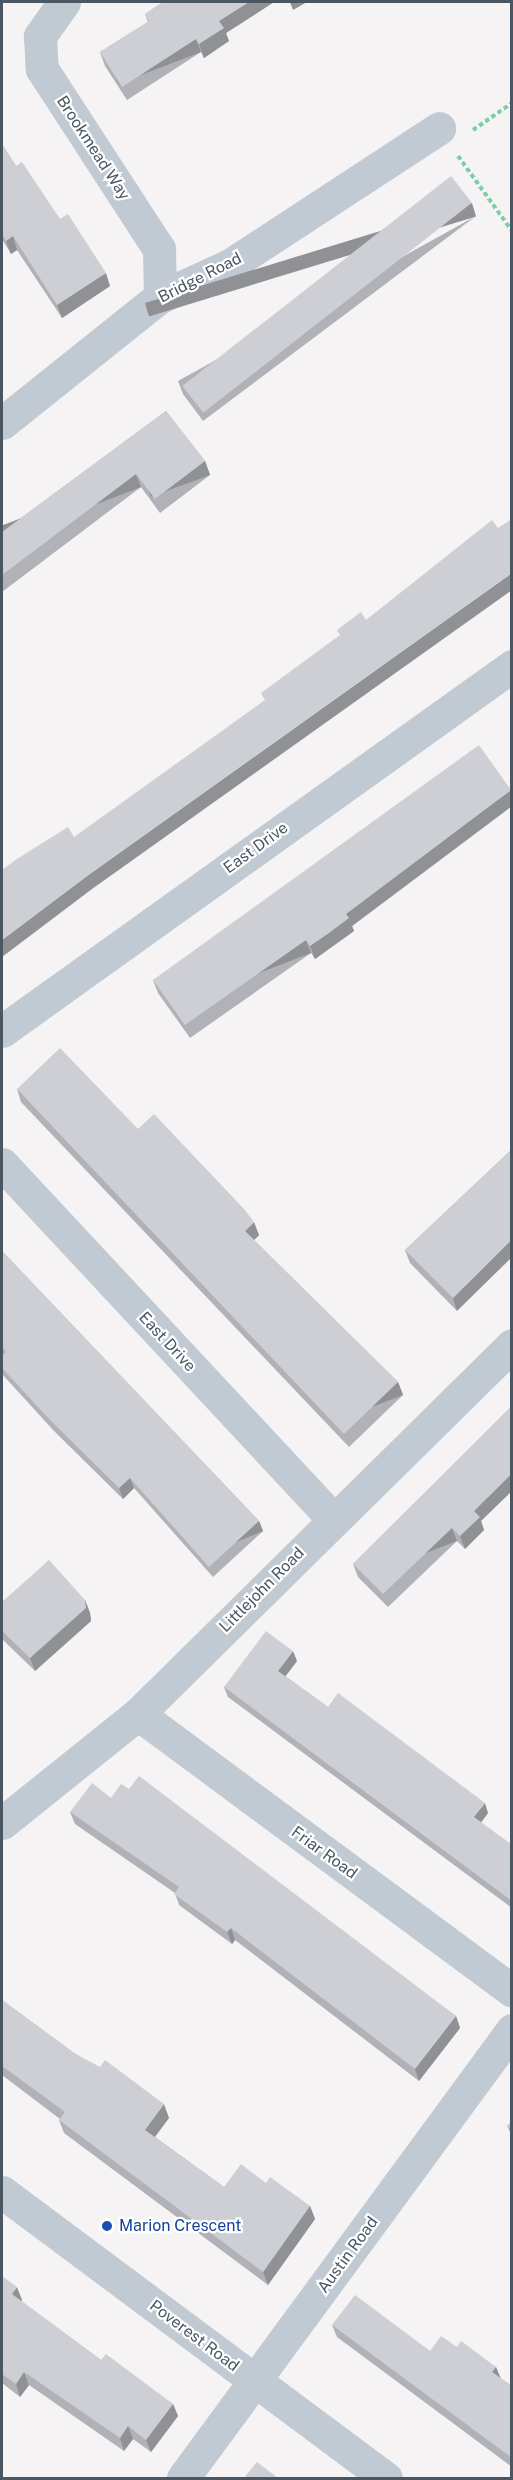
<!DOCTYPE html>
<html>
<head>
<meta charset="utf-8">
<style>
	body { margin:0 }
	#map { position:relative; width:513px; height:2480px; overflow:hidden; background:#f5f3f3; font-family:"Public Sans",sans-serif }
	div>[style] { position:absolute }
	[style*='--x'] { left:calc(var(--x)*1px); top:calc(var(--y)*1px); width:calc(var(--w)*1px); rotate:calc(var(--a)*1deg) }
	.path>* { height:4px; margin-top:-2px; transform-origin:0; background:repeating-linear-gradient(90deg,#7ad0a6 0 4.5px,transparent 0 7.5px) }
	.minor>* { height:33px; margin:-16.5px; padding:0 16.5px; transform-origin:16.5px; border-radius:16.5px; background:#c1cad2 }
	.wall>* { inset:0; background:#b0b2b7 }
	.shaded-wall>* { inset:0; background:#909195; transform-origin:0 0 }
	.building>* { inset:0; background:#cdcfd5; transform-origin:0 0 }
	.dots>* { width:16px; height:16px; translate:-50% -50%; box-sizing:border-box; border:3px solid #fff; border-radius:50% }
	span { translate:-50% -50%; white-space:nowrap; text-align:center; line-height:1.15; -webkit-text-stroke:4.5px #fff; paint-order:stroke }
	.street-label { font-size:16px; color:#4a5661 }
	.transit-label { font-size:16px; color:#164399 }
	.left { translate:0 -50%; text-align:left }
	.frame { position:absolute; inset:0; border:3px solid #4a5661; pointer-events:none }
</style>
</head>
<body>
<div id="map">
	<div class="path">
		<div style="--x:473;--y:130;--w:47;--a:-34.7"></div>
		<div style="--x:458;--y:156;--w:92;--a:54.2"></div>
	</div>
	<div class="minor">
		<div style="--x:64;--y:2;--w:42;--a:125.2"></div>
		<div style="--x:40;--y:36;--w:33;--a:87"></div>
		<div style="--x:42;--y:69;--w:215;--a:57"></div>
		<div style="--x:159;--y:249;--w:48;--a:88.8"></div>
		<div style="--x:2;--y:423;--w:202;--a:-38.6"></div>
		<div style="--x:160;--y:297;--w:77;--a:-24.6"></div>
		<div style="--x:230;--y:265;--w:250;--a:-33.2"></div>
		<div style="--x:2;--y:1031;--w:627;--a:-35.59"></div>
		<div style="--x:2;--y:1164;--w:485;--a:47"></div>
		<div style="--x:138;--y:1714;--w:465;--a:36.5"></div>
		<div style="--x:2;--y:1823;--w:174;--a:-38.7"></div>
		<div style="--x:138;--y:1714;--w:525;--a:-44.61"></div>
		<div style="--x:2;--y:2192;--w:479;--a:36.7"></div>
		<div style="--x:183;--y:2478;--w:556;--a:-53.71"></div>
	</div>
	<div class="wall">
		<div style="clip-path:polygon(163px 2px,274px 2px,226px 33px,229px 41px,204px 58px,201px 52px,127px 100px,105px 66px,100px 52px,148px 22px,145px 14px)"></div>
		<div style="clip-path:polygon(2px 144px,16px 166px,60px 219px,110px 286px,62px 318px,17px 250px,11px 254px,2px 239px)"></div>
		<div style="clip-path:polygon(476px 216px,203px 421px,183px 394px,178px 381px)"></div>
		<div style="clip-path:polygon(166px 411px,205px 461px,210px 475px,160px 513px,141px 487px,2px 592px,2px 532px)"></div>
		<div style="clip-path:polygon(512px 792px,512px 806px,352px 926px,354px 931px,315px 959px,311px 953px,190px 1038px,158px 993px,153px 980px)"></div>
		<div style="clip-path:polygon(17px 1089px,138px 1129px,259px 1235px,254px 1240px,398px 1382px,403px 1395px,349px 1447px,21px 1102px)"></div>
		<div style="clip-path:polygon(512px 1149px,457px 1311px,410px 1263px,405px 1250px)"></div>
		<div style="clip-path:polygon(2px 1251px,259px 1521px,263px 1531px,213px 1577px,134px 1488px,123px 1499px,54px 1431px,2px 1374px,2px 1356px,3px 1355px,2px 1353px)"></div>
		<div style="clip-path:polygon(512px 1406px,481px 1521px,484px 1530px,465px 1549px,457px 1541px,388px 1607px,358px 1577px,353px 1564px)"></div>
		<div style="clip-path:polygon(85px 1600px,90px 1613px,91px 1621px,35px 1671px,2px 1639px,2px 1602px)"></div>
		<div style="clip-path:polygon(297px 1661px,285px 1676px,328px 1707px,488px 1813px,481px 1823px,512px 1845px,512px 1908px,228px 1697px,224px 1687px)"></div>
		<div style="clip-path:polygon(111px 1798px,456px 2016px,460px 2028px,419px 2081px,235px 1940px,232px 1944px,179px 1905px,175px 1893px,75px 1824px,70px 1812px)"></div>
		<div style="clip-path:polygon(2px 2000px,74px 2053px,169px 2118px,155px 2137px,224px 2187px,266px 2183px,310px 2206px,315px 2219px,268px 2285px,64px 2133px,59px 2120px,60px 2119px,2px 2075px)"></div>
		<div style="clip-path:polygon(512px 2121px,512px 2136px,507px 2126px)"></div>
		<div style="clip-path:polygon(2px 2276px,22px 2300px,21px 2301px,101px 2360px,173px 2404px,178px 2416px,151px 2452px,133px 2439px,124px 2451px,29px 2385px,20px 2397px,2px 2383px)"></div>
		<div style="clip-path:polygon(332px 2325px,430px 2351px,457px 2347px,496px 2367px,500px 2378px,512px 2386px,512px 2467px,337px 2337px)"></div>
	</div>
	<div class="shaded-wall">
		<div style="clip-path:polygon(249px 2px,274px 2px,226px 33px,229px 41px,204px 58px,199px 44px,219px 21px)"></div>
		<div style="clip-path:polygon(290px 2px,307px 2px,293px 10px)"></div>
		<div style="left:196px;top:39px;width:14px;height:88px;rotate:69deg"></div>
		<div style="left:472px;top:203px;width:14px;height:342px;rotate:73deg"></div>
		<div style="clip-path:polygon(13px 236px,17px 250px,11px 254px,6px 241px)"></div>
		<div style="clip-path:polygon(106px 273px,110px 286px,62px 318px,57px 305px)"></div>
		<div style="left:205px;top:461px;width:15px;height:63px;rotate:70deg"></div>
		<div style="left:136px;top:474px;width:14px;height:168px;rotate:69deg"></div>
		<div style="clip-path:polygon(512px 573px,512px 590px,92px 889px,2px 957px,2px 940px,87px 876px)"></div>
		<div style="clip-path:polygon(511px 790px,512px 806px,352px 926px,354px 931px,315px 959px,310px 946px,346px 914px)"></div>
		<div style="left:306px;top:940px;width:14px;height:148px;rotate:69deg"></div>
		<div style="clip-path:polygon(254px 1222px,259px 1235px,250px 1244px,245px 1231px)"></div>
		<div style="clip-path:polygon(512px 1239px,512px 1257px,457px 1311px,453px 1298px)"></div>
		<div style="left:398px;top:1382px;width:14px;height:75px;rotate:69deg"></div>
		<div style="clip-path:polygon(512px 1473px,512px 1491px,481px 1521px,484px 1530px,465px 1549px,460px 1536px,474px 1511px)"></div>
		<div style="clip-path:polygon(130px 1478px,134px 1488px,123px 1499px,119px 1488px)"></div>
		<div style="left:259px;top:1521px;width:11px;height:68px;rotate:68deg"></div>
		<div style="left:452px;top:1528px;width:14px;height:95px;rotate:69deg"></div>
		<div style="clip-path:polygon(85px 1600px,90px 1613px,91px 1621px,35px 1671px,30px 1658px)"></div>
		<div style="clip-path:polygon(293px 1651px,297px 1661px,282px 1681px,278px 1671px)"></div>
		<div style="clip-path:polygon(485px 1803px,488px 1813px,477px 1827px,474px 1817px)"></div>
		<div style="clip-path:polygon(231px 1928px,235px 1940px,232px 1944px,227px 1932px)"></div>
		<div style="clip-path:polygon(456px 2016px,460px 2028px,419px 2081px,415px 2069px)"></div>
		<div style="clip-path:polygon(164px 2104px,169px 2118px,150px 2143px,145px 2130px)"></div>
		<div style="clip-path:polygon(310px 2206px,315px 2219px,268px 2285px,263px 2272px)"></div>
		<div style="clip-path:polygon(17px 2287px,22px 2300px,16px 2307px,12px 2294px)"></div>
		<div style="clip-path:polygon(496px 2367px,501px 2379px,492px 2372px)"></div>
		<div style="clip-path:polygon(24px 2372px,29px 2385px,20px 2397px,16px 2384px)"></div>
		<div style="clip-path:polygon(173px 2404px,178px 2416px,151px 2452px,146px 2440px)"></div>
		<div style="clip-path:polygon(128px 2426px,133px 2439px,124px 2451px,120px 2438px)"></div>
	</div>
	<div class="building">
		<div style="clip-path:polygon(163px 2px,249px 2px,219px 21px,224px 28px,199px 44px,196px 39px,122px 87px,100px 52px,149px 21px,145px 14px)"></div>
		<div style="clip-path:polygon(2px 144px,16px 166px,22px 162px,60px 219px,68px 214px,106px 273px,57px 305px,13px 236px,6px 241px,2px 234px)"></div>
		<div style="left:451px;top:176px;width:34px;height:341px;rotate:52deg"></div>
		<div style="clip-path:polygon(166px 411px,205px 461px,155px 499px,136px 474px,2px 575px,2px 532px)"></div>
		<div style="clip-path:polygon(512px 519px,512px 573px,87px 876px,2px 940px,2px 870px,17px 859px,68px 827px,74px 837px,265px 700px,261px 693px,340px 635px,337px 630px,361px 612px,366px 620px,492px 520px,498px 528px)"></div>
		<div style="clip-path:polygon(479px 745px,511px 790px,346px 914px,349px 918px,329px 933px,310px 946px,306px 940px,185px 1025px,153px 980px)"></div>
		<div style="clip-path:polygon(60px 1048px,138px 1129px,154px 1114px,244px 1209px,254px 1222px,245px 1231px,398px 1382px,344px 1434px,17px 1089px)"></div>
		<div style="clip-path:polygon(512px 1149px,512px 1239px,453px 1298px,405px 1250px)"></div>
		<div style="clip-path:polygon(2px 1251px,259px 1521px,209px 1567px,130px 1478px,119px 1488px,50px 1420px,2px 1368px,2px 1356px,6px 1352px,2px 1347px)"></div>
		<div style="clip-path:polygon(512px 1406px,512px 1473px,474px 1511px,480px 1517px,460px 1536px,452px 1528px,383px 1594px,353px 1564px)"></div>
		<div style="clip-path:polygon(49px 1560px,85px 1600px,86px 1608px,30px 1658px,2px 1631px,2px 1602px)"></div>
		<div style="clip-path:polygon(266px 1631px,293px 1651px,278px 1671px,328px 1707px,338px 1693px,485px 1803px,474px 1817px,512px 1845px,512px 1901px,224px 1687px)"></div>
		<div style="clip-path:polygon(139px 1776px,456px 2016px,415px 2069px,231px 1928px,227px 1932px,174px 1894px,179px 1887px,70px 1812px,92px 1783px,111px 1798px,121px 1784px,129px 1789px)"></div>
		<div style="clip-path:polygon(2px 2000px,74px 2053px,100px 2067px,105px 2060px,164px 2104px,145px 2130px,224px 2187px,241px 2164px,266px 2183px,270px 2177px,310px 2206px,263px 2272px,59px 2120px,65px 2112px,2px 2066px)"></div>
		<div style="clip-path:polygon(512px 2121px,512px 2130px,507px 2126px)"></div>
		<div style="clip-path:polygon(2px 2276px,17px 2287px,12px 2294px,101px 2360px,106px 2354px,173px 2404px,146px 2440px,128px 2426px,120px 2438px,24px 2372px,16px 2384px,2px 2374px)"></div>
		<div style="clip-path:polygon(355px 2295px,430px 2351px,441px 2336px,457px 2347px,461px 2341px,496px 2367px,492px 2372px,512px 2386px,512px 2458px,332px 2325px)"></div>
		<div style="clip-path:polygon(257px 2462px,278px 2478px,244px 2478px)"></div>
	</div>
	<div class="dots">
		<div style="left:107px;top:2226px;background:#1a4fb4"></div>
	</div>
	<div class="street-label">
		<span style="left:93px;top:148px;rotate:57deg">Brookmead Way</span>
		<span style="left:200px;top:278px;rotate:-27deg">Bridge Road</span>
		<span style="left:256px;top:848px;rotate:-36deg">East Drive</span>
		<span style="left:167px;top:1342px;rotate:47deg">East Drive</span>
		<span style="left:262px;top:1590px;rotate:-45deg">Littlejohn Road</span>
		<span style="left:324px;top:1853px;rotate:36deg">Friar Road</span>
		<span style="left:348px;top:2255px;rotate:-54deg">Austin Road</span>
		<span style="left:194px;top:2336px;rotate:37deg">Poverest Road</span>
	</div>
	<div class="transit-label">
		<span class="left" style="left:119px;top:2226px">Marion Crescent</span>
	</div>
	<div class="frame"></div>
</div>
</body>
</html>
